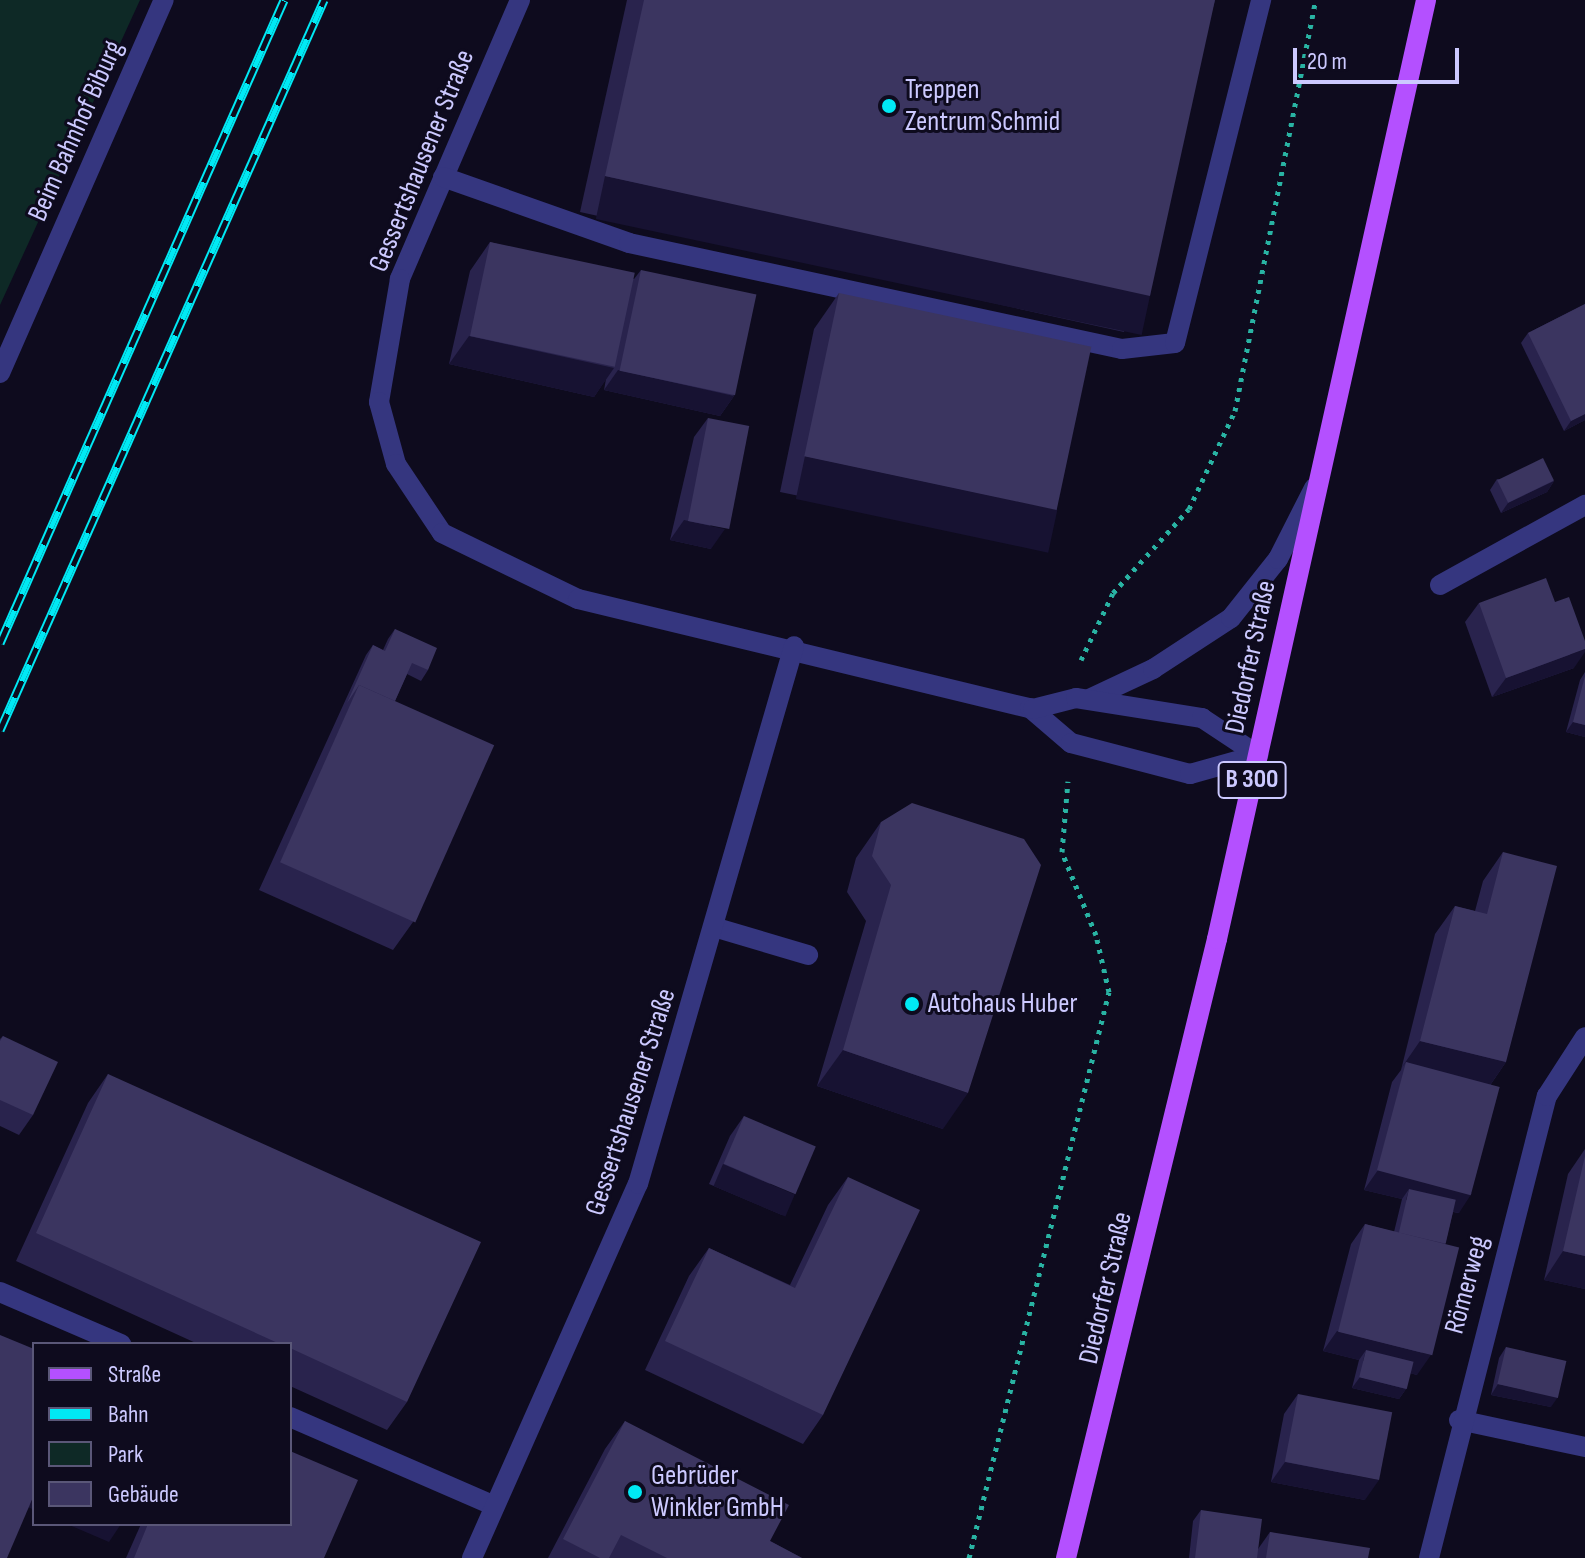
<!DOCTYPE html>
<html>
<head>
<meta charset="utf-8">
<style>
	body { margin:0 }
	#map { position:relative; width:1585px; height:1558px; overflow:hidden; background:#0e0b1e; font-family:"Sofia Sans Condensed",sans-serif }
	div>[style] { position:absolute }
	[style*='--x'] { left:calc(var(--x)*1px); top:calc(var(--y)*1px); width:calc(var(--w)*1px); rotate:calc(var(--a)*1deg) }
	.green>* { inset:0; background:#0e2926 }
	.path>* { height:5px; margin-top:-2.5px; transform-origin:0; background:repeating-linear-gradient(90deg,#29b3a3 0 4px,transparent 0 10px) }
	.minor>* { height:20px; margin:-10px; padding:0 10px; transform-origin:10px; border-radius:10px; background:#35367f }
	.major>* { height:20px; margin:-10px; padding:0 10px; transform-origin:10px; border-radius:10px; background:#b450ff }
	.rail>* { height:9px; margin-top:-4.5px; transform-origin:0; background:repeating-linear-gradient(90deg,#0e0b1e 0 18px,#00e9f4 0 36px); box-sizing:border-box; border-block:2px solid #00e9f4 }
	.wall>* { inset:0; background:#29234d }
	.shaded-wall>* { inset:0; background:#171232; transform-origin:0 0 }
	.building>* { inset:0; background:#3b3560; transform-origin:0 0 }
	.dots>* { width:22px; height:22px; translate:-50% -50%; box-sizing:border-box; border:4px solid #0e0b1e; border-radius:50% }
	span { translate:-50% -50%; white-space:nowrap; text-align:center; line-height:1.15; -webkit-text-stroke:6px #0e0b1e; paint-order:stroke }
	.shield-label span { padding:2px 6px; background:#0e0b1e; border:2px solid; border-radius:6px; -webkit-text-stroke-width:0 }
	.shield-label { font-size:26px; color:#ccc9ff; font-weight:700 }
	.poi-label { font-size:28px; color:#ccc9ff }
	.left { translate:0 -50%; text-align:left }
	.street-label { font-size:28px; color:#ccc9ff }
	.legend { position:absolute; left:32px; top:1342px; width:260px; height:184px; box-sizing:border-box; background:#0e0b1e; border:2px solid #5a5778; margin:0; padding:10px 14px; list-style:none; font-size:24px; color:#ccc9ff }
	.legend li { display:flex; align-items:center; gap:16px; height:40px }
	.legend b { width:40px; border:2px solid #5a5778 }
	.scale { position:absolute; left:1293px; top:48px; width:166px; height:36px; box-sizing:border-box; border:4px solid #ccc9ff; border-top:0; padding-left:10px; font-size:24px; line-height:28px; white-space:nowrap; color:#ccc9ff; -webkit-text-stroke:6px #0e0b1e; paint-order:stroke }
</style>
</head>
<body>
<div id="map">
	<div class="green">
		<div style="clip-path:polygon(0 0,140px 0,0 305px)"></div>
	</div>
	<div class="path">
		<div style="--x:1081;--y:660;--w:74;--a:-64.5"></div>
		<div style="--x:1113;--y:593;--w:113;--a:-47.9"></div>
		<div style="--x:1189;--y:509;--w:108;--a:-64.9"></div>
		<div style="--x:1235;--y:411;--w:419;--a:-78.9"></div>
		<div style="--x:969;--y:1558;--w:583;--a:-76.11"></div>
		<div style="--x:1109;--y:992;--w:58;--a:-102.8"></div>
		<div style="--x:1096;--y:935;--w:90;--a:-112.3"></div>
		<div style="--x:1062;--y:852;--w:71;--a:-85.2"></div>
	</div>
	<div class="minor">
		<div style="--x:520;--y:0;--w:304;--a:113.3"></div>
		<div style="--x:400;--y:279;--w:125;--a:99.7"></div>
		<div style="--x:379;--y:402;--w:64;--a:74.7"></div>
		<div style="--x:396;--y:464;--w:83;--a:56.3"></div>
		<div style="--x:442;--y:533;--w:151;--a:25.9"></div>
		<div style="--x:578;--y:599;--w:465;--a:13.6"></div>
		<div style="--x:1030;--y:708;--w:54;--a:40.5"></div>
		<div style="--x:1071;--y:743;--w:123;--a:14.6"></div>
		<div style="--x:1190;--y:774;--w:71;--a:-15.6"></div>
		<div style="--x:443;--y:177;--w:197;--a:19.5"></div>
		<div style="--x:629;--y:243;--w:504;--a:12.13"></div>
		<div style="--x:1122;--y:349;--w:53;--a:-6.5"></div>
		<div style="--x:1175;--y:343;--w:354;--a:-75.9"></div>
		<div style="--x:0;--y:373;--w:407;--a:-66.3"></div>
		<div style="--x:1440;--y:585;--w:166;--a:-28.9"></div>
		<div style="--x:1089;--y:699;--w:71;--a:-25.1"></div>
		<div style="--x:1153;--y:669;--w:93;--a:-33.2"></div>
		<div style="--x:1231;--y:618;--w:75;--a:-51.5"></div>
		<div style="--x:1278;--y:559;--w:80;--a:-63.1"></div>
		<div style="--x:1033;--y:709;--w:44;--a:-14.3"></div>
		<div style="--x:1076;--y:698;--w:128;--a:9"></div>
		<div style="--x:1202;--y:718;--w:67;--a:33.5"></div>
		<div style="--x:717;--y:928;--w:95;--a:16.5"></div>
		<div style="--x:0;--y:1292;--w:132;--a:23.3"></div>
		<div style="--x:290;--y:1417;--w:223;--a:23.5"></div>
		<div style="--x:1459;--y:1420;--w:129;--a:12.1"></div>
		<div style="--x:472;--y:1558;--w:409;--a:-66.1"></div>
		<div style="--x:638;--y:1184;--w:560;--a:-73.83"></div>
		<div style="--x:1429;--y:1558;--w:477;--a:-75.7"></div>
		<div style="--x:1547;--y:1096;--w:70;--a:-57.2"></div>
	</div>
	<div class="major">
		<div style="--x:1066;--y:1558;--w:637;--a:-76.29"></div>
		<div style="--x:1217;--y:939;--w:962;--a:-77.45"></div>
	</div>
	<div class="rail">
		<div style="--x:0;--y:643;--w:703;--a:-66.17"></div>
		<div style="--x:0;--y:730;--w:799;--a:-66.07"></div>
	</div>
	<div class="wall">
		<div style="clip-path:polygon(627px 0,1215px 0,1124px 332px,580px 212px)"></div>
		<div style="clip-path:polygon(490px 242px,634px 279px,641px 270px,734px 396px,720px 416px,604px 390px,606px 379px,594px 397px,449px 364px,470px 271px)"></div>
		<div style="clip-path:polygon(839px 293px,1033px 544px,780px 492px,814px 329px)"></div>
		<div style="clip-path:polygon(1585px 304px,1585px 420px,1564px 431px,1521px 343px,1528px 333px)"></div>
		<div style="clip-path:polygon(708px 418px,711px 549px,670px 540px,694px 437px)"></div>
		<div style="clip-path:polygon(1497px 479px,1554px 481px,1547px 492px,1501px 513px,1490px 490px)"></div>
		<div style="clip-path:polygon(1555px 602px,1574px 668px,1492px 697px,1465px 622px,1479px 603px)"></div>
		<div style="clip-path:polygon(395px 629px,428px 670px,421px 681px,407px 674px,395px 701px,413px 922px,393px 950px,259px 890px,366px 655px,373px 645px,383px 650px,388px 639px)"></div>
		<div style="clip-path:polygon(1585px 672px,1585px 737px,1566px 732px,1580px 680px)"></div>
		<div style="clip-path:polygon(881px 822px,943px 1129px,817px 1086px,866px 921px,847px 892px,856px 858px)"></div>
		<div style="clip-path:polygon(1503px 852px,1506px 1062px,1491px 1084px,1459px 1213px,1453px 1212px,1445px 1244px,1417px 1375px,1410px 1373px,1406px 1389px,1399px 1399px,1352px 1388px,1359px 1360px,1323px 1351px,1351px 1244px,1365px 1224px,1394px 1232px,1402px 1199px,1364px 1190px,1392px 1082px,1401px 1070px,1435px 934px,1455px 906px,1475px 911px,1483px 881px)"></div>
		<div style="clip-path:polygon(3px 1036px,33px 1115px,19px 1135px,0 1126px,0 1039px)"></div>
		<div style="clip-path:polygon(108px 1074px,407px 1402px,387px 1430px,290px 1386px,290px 1344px,198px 1344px,16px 1261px,88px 1103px)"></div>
		<div style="clip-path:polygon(744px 1116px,782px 1215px,709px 1184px,730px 1136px)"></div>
		<div style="clip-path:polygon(1585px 1149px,1585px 1289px,1544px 1280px,1568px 1174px)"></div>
		<div style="clip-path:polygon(848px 1177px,823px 1415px,803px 1444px,645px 1370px,689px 1276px,709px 1248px,790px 1285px,828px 1205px)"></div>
		<div style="clip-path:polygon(1506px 1347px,1551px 1407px,1491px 1395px,1499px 1358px)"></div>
		<div style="clip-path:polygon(1298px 1394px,1365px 1500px,1271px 1482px,1284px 1414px)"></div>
		<div style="clip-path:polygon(625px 1421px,770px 1541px,802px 1558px,548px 1558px,605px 1449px)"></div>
		<div style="clip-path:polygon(1201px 1510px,1258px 1549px,1270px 1532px,1368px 1558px,1189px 1558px,1193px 1521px)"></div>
		<div style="clip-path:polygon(141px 1524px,290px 1524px,324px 1558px,126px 1558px)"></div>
	</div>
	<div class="shaded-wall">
		<div style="left:605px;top:176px;width:558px;height:44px;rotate:12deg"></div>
		<div style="clip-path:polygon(469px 336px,614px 368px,594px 397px,449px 364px)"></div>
		<div style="clip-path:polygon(618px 370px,734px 396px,720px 416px,604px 390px)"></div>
		<div style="clip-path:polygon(1585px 414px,1585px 420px,1564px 431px,1571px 421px)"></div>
		<div style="left:805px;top:456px;width:258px;height:44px;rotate:12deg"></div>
		<div style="clip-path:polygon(1554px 481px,1547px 492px,1501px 513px,1508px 503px)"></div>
		<div style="clip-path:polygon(684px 520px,725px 529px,711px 549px,670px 540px)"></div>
		<div style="clip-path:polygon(1585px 649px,1585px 652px,1574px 668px,1492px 697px,1506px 678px)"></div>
		<div style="clip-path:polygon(1573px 722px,1585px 725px,1585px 737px,1566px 732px)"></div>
		<div style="clip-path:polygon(1420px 1041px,1506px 1062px,1486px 1091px,1406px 1062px,1400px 1070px)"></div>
		<div style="clip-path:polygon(843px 1050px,968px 1093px,943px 1129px,817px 1086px)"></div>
		<div style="left:723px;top:1164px;width:78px;height:24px;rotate:23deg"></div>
		<div style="clip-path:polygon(1378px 1170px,1472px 1193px,1459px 1213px,1406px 1200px,1409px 1189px,1402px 1199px,1364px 1190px)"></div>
		<div style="clip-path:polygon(1563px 1251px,1585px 1256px,1585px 1289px,1544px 1280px)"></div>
		<div style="clip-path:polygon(1337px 1331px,1431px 1355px,1417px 1375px,1363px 1361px,1366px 1350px,1359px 1360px,1323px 1351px)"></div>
		<div style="clip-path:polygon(1360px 1377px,1406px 1389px,1399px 1399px,1352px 1388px)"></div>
		<div style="clip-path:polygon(1498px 1384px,1558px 1397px,1551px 1407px,1491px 1395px)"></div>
		<div style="clip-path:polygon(1285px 1462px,1379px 1480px,1365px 1500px,1271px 1482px)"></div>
		<div style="clip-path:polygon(34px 1498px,34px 1510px,28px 1507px)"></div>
		<div style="clip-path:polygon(67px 1524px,121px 1524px,109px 1542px)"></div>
	</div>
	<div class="building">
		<div style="clip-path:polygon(644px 0,1215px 0,1150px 296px,605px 176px)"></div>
		<div style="left:490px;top:242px;width:148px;height:96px;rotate:12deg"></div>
		<div style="left:641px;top:270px;width:118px;height:103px;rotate:12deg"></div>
		<div style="left:839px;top:293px;width:258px;height:167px;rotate:12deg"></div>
		<div style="clip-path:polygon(1585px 304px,1585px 414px,1571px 421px,1528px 333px)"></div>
		<div style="left:708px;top:418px;width:42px;height:105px;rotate:11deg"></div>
		<div style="left:1543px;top:458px;width:25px;height:51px;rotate:64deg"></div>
		<div style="clip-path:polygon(1546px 578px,1555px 602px,1569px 597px,1585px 641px,1585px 649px,1506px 678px,1479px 603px)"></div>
		<div style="clip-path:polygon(395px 629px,437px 648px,428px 670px,412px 663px,395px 701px,359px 685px,347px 703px,373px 645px,385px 651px)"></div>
		<div style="clip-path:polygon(1585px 676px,1585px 725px,1573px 722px)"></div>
		<div style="left:359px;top:685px;width:148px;height:194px;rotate:24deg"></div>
		<div style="clip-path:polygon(912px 803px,1024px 839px,1041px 865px,968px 1093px,843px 1050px,891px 885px,872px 856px,881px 822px)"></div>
		<div style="clip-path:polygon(1503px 852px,1557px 866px,1506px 1062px,1420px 1041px,1455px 906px,1487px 914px)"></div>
		<div style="clip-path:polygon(3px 1036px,58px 1062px,33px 1115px,0 1100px,0 1041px)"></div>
		<div style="left:1406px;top:1062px;width:97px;height:112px;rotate:15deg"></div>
		<div style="clip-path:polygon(108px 1074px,481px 1242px,407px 1402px,290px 1348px,290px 1344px,280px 1344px,36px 1233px)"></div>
		<div style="left:744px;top:1116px;width:78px;height:52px;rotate:23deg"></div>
		<div style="clip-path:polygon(1585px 1156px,1585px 1256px,1563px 1251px)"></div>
		<div style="clip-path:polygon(848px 1177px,920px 1210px,823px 1415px,665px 1341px,709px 1248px,795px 1288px)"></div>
		<div style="left:1409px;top:1189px;width:48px;height:45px;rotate:13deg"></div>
		<div style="left:1365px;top:1224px;width:97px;height:111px;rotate:14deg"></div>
		<div style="clip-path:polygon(0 1335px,34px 1349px,34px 1495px,7px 1558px,0 1558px)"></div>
		<div style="left:1506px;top:1347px;width:62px;height:38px;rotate:13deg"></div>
		<div style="left:1366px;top:1350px;width:49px;height:28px;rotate:14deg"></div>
		<div style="left:1298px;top:1394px;width:96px;height:69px;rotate:11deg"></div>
		<div style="clip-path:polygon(625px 1421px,789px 1505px,770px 1541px,802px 1558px,667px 1558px,621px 1535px,609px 1558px,600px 1558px,563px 1539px)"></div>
		<div style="clip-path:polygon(290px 1451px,358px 1480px,324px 1558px,134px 1558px,148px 1524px,290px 1524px)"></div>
		<div style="clip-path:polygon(1201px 1510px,1262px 1519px,1257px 1558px,1195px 1558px)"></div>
		<div style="clip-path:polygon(1270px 1532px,1370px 1548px,1368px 1558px,1266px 1558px)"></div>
	</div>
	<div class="dots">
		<div style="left:889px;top:106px;background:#00e9f4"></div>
		<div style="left:912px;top:1004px;background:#00e9f4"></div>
		<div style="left:635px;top:1492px;background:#00e9f4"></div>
	</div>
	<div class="shield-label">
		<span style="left:1252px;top:780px">B 300</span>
	</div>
	<div class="poi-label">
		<span class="left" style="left:905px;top:106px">Treppen<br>Zentrum Schmid</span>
		<span class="left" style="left:928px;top:1004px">Autohaus Huber</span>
		<span class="left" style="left:651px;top:1492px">Gebrüder<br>Winkler GmbH</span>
	</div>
	<div class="street-label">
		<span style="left:76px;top:131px;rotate:-66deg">Beim Bahnhof Biburg</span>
		<span style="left:422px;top:161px;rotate:-68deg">Gessertshausener Straße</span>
		<span style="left:1251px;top:657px;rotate:-78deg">Diedorfer Straße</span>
		<span style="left:631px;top:1102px;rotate:-72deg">Gessertshausener Straße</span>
		<span style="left:1467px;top:1285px;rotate:-75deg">Römerweg</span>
		<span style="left:1106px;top:1288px;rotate:-77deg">Diedorfer Straße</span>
	</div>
	<ul class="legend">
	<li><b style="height:10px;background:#b450ff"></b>Straße</li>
	<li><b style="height:10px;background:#00e9f4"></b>Bahn</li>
	<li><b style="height:22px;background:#0e2926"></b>Park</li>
	<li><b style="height:22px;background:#3b3560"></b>Gebäude</li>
	</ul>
	<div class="scale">20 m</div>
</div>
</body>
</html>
